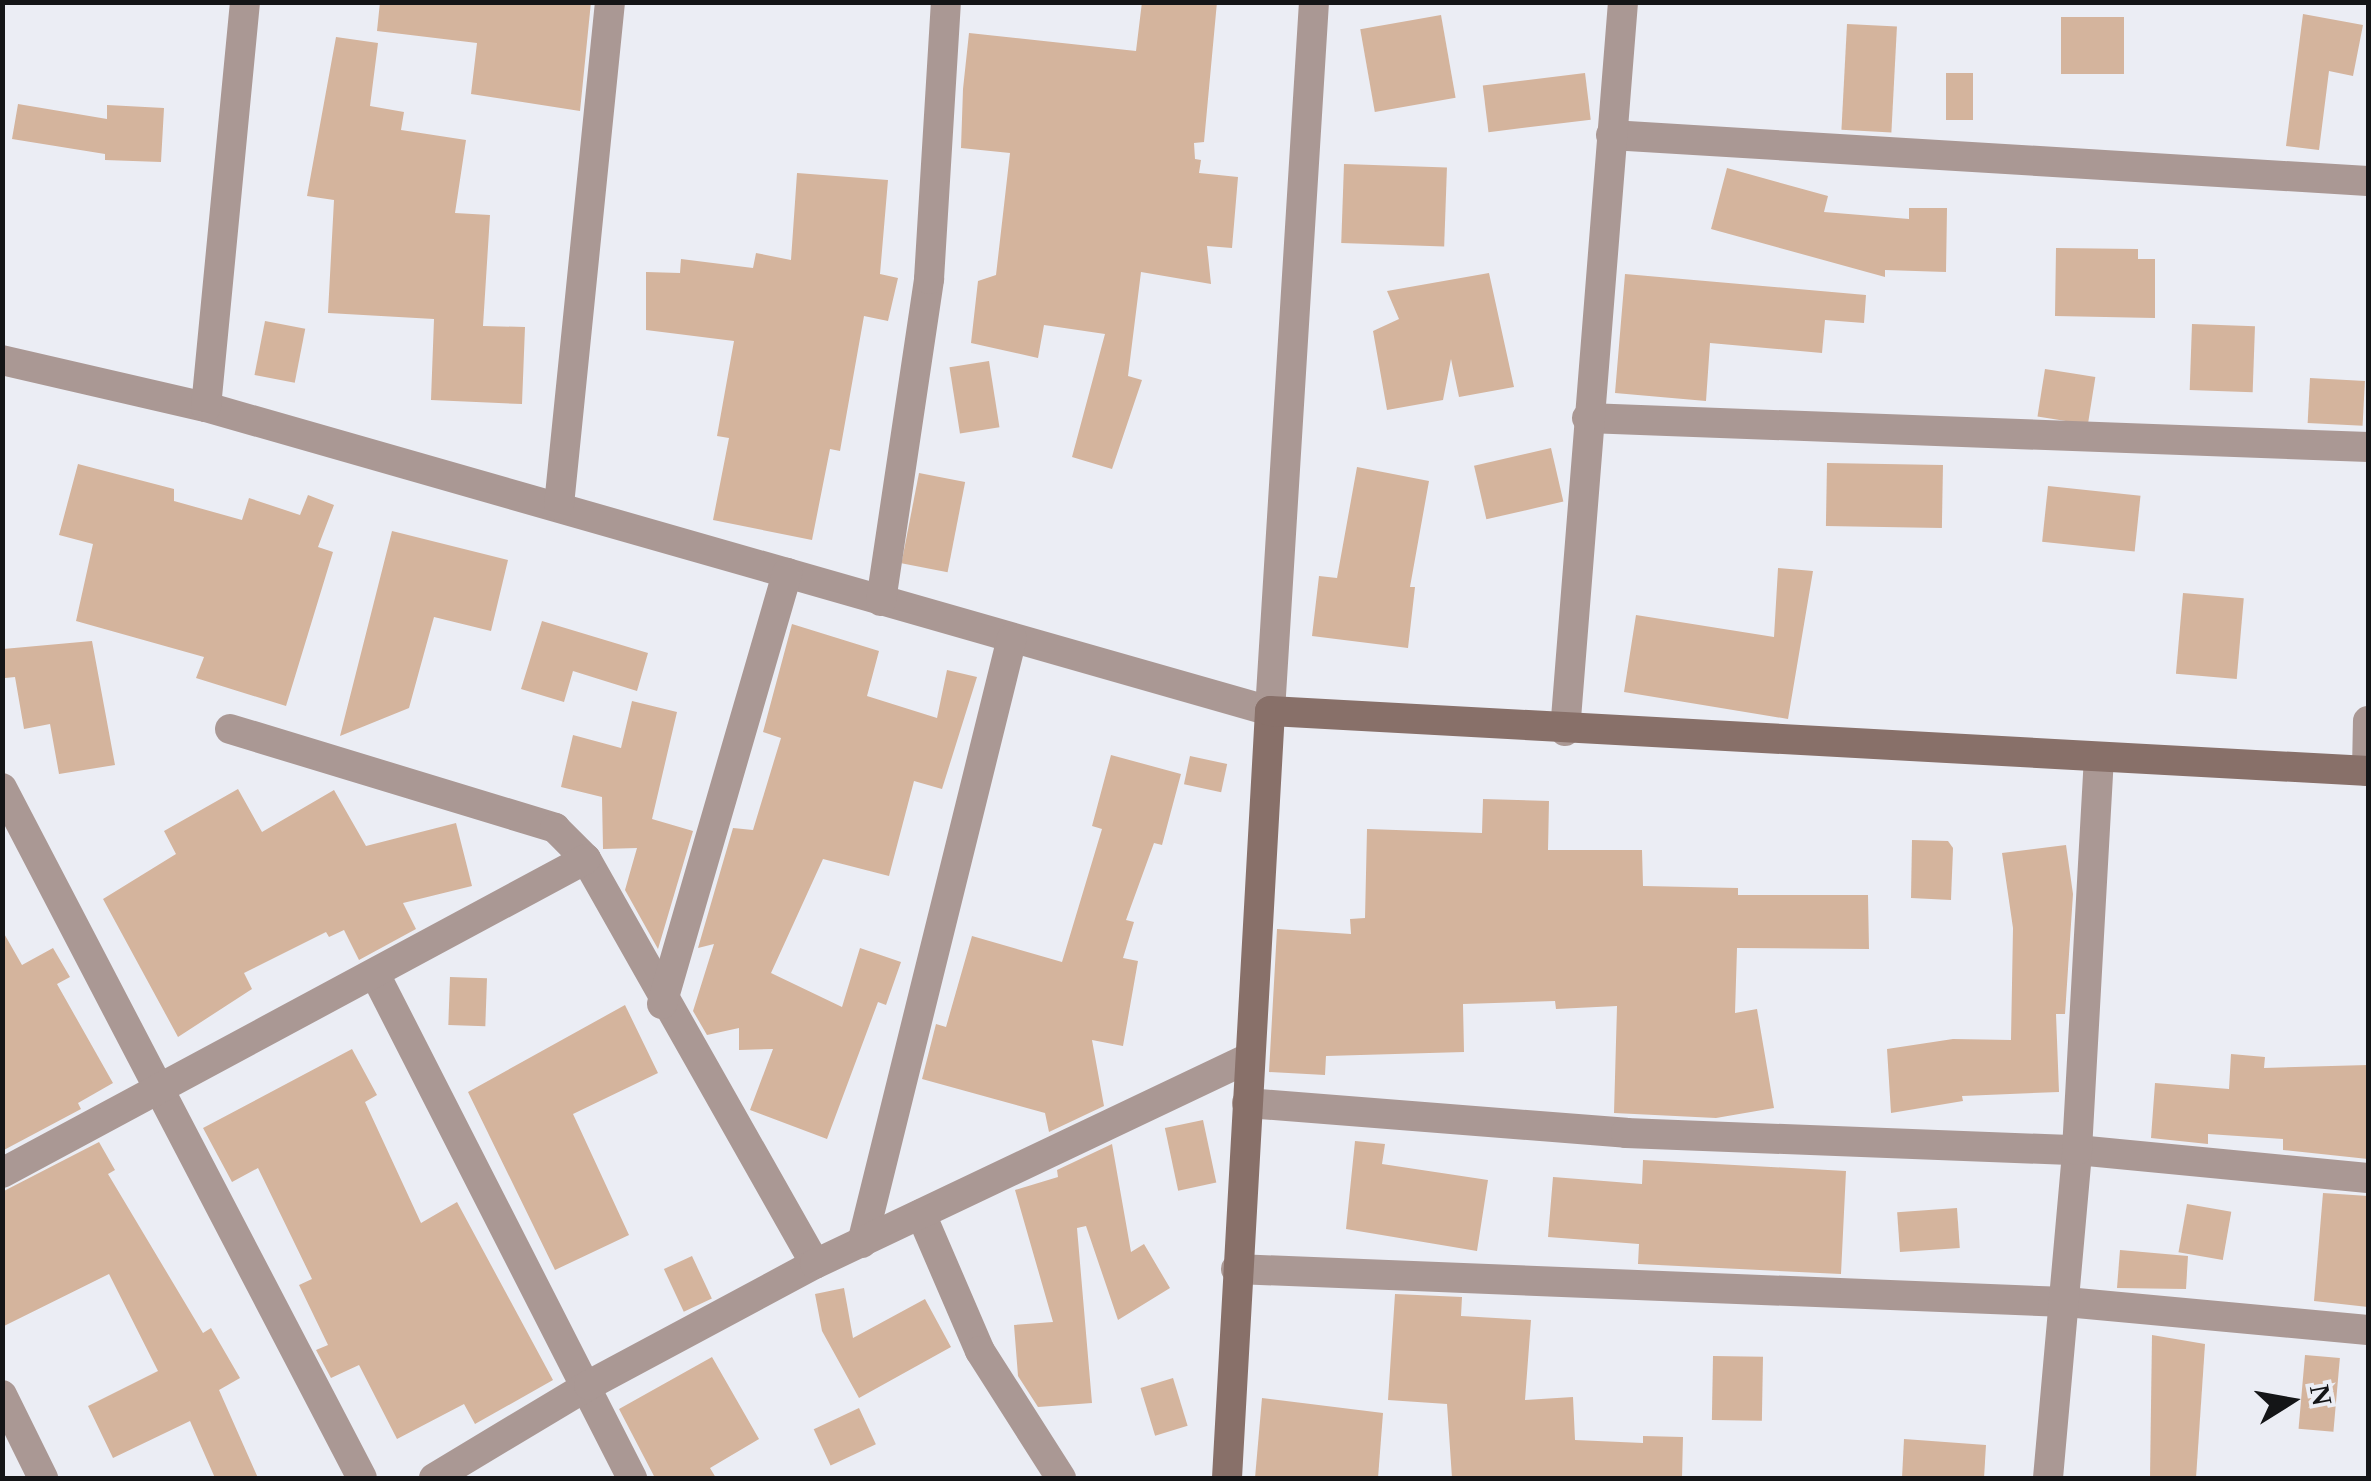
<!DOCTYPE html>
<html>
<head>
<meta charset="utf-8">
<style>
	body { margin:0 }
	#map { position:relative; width:2371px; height:1481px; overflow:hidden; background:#ebedf4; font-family:Georgia,serif }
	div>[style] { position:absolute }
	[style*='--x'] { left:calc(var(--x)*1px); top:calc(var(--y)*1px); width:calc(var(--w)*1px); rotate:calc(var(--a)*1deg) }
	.building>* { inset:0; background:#d4b49d; transform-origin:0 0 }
	.street>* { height:30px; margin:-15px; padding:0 15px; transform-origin:15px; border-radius:15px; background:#aa9894 }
	.secondary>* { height:30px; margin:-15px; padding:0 15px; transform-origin:15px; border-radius:15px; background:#887069 }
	span { translate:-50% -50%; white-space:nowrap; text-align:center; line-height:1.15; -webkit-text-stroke:10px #ebedf4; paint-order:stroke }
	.frame { position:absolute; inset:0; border:5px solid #141517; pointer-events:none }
	.north { position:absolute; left:2241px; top:1351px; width:100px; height:100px; -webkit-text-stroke:8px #ebedf4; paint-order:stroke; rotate:79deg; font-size:28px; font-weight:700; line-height:40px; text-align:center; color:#141517 }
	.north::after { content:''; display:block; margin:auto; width:35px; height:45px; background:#141517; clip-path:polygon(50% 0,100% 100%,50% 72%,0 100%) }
</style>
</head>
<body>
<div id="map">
	<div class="building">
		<div style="clip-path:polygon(380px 2px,591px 2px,580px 111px,471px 94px,477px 43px,377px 31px)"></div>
		<div style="clip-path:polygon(1142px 2px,1217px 2px,1204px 142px,1194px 143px,1195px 159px,1201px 160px,1199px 173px,1238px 177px,1232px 248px,1207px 246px,1211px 284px,1141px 272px,1128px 376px,1142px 380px,1112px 469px,1072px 457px,1105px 334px,1044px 325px,1038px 358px,971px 343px,978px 281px,996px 275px,1010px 153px,961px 148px,963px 89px,969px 33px,1136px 51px)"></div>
		<div style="clip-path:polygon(2303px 14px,2363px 25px,2353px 76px,2329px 71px,2319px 150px,2286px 146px)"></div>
		<div style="left:1441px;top:15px;width:84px;height:82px;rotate:80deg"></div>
		<div style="left:2061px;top:17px;width:63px;height:57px"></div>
		<div style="left:1847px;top:24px;width:50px;height:106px;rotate:3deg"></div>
		<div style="clip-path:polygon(336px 37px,378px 43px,370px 106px,404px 112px,401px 130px,466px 140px,455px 213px,490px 215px,483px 326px,525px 327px,522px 404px,431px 400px,434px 319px,328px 313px,334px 200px,307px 196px)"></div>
		<div style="left:1585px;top:73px;width:47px;height:103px;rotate:83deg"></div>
		<div style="left:1946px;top:73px;width:27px;height:47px"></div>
		<div style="clip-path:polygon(18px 104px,107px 119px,107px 105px,164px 108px,161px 162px,105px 160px,105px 154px,12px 139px)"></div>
		<div style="left:1344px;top:164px;width:103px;height:79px;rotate:2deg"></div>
		<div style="clip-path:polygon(1727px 168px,1828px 196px,1824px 212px,1909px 219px,1909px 208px,1947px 208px,1946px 272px,1885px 270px,1885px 277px,1711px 229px)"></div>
		<div style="clip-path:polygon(797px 173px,888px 180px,880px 274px,898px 278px,888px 321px,864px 316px,840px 451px,830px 449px,812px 540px,713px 520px,729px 438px,717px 436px,734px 341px,646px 330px,646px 272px,680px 273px,681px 259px,753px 268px,756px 253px,791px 260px)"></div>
		<div style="clip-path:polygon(2056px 248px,2138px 249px,2138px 259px,2155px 259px,2155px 318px,2055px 316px)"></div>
		<div style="clip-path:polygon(1489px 273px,1514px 387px,1459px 397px,1451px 359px,1443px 400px,1387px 410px,1373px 331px,1399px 319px,1387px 291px)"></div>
		<div style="clip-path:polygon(1625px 274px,1866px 295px,1864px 323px,1825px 320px,1822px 353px,1710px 343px,1706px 401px,1615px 393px)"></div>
		<div style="left:265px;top:321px;width:41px;height:55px;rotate:11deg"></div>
		<div style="left:2192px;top:324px;width:63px;height:66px;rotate:2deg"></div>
		<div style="left:989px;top:361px;width:67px;height:40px;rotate:81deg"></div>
		<div style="left:2045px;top:369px;width:51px;height:48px;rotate:9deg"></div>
		<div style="left:2310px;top:378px;width:55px;height:45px;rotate:3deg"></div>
		<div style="left:1551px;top:448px;width:55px;height:79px;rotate:77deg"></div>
		<div style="left:1827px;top:463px;width:116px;height:63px;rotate:1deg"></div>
		<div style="clip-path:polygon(78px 464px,174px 489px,174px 501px,242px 520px,249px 498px,300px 515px,308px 495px,334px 505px,318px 547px,333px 552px,286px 706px,196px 678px,204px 657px,76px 621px,93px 544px,59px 535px)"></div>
		<div style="clip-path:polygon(1357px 467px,1429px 481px,1410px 587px,1415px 587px,1408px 648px,1312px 636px,1319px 576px,1337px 578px)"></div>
		<div style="left:919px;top:473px;width:47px;height:92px;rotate:11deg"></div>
		<div style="left:2048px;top:486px;width:93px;height:56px;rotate:6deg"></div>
		<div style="clip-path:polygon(392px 531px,508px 560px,491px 631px,434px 617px,409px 708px,340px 736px)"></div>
		<div style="clip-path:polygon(1778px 568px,1813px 571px,1788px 719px,1624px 692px,1636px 615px,1774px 637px)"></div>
		<div style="left:2183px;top:593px;width:61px;height:81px;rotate:5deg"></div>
		<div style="clip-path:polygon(542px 621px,648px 653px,637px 691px,573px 671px,564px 702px,521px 689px)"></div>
		<div style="clip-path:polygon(792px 624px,879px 651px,867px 696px,937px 718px,947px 670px,977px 677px,942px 789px,914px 781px,889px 876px,823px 859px,771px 973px,842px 1007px,860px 948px,901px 962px,886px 1005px,878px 1002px,827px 1139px,750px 1110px,773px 1049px,739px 1050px,739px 1028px,707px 1035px,693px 1011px,714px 944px,698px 948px,733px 828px,753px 830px,781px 738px,763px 732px)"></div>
		<div style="clip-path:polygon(92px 641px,115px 765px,59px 774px,50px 724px,24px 729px,15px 677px,5px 678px,3px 649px)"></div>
		<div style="clip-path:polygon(632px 701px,677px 712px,652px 819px,693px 831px,658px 949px,625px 890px,637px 848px,603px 849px,602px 797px,561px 787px,573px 735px,621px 748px)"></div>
		<div style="clip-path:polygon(1111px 755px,1181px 774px,1162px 845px,1154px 843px,1126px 920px,1134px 922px,1123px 958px,1138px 961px,1123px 1046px,1092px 1040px,1104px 1106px,1049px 1132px,1045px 1113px,922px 1079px,936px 1024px,946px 1027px,972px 936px,1062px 962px,1102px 829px,1092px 826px)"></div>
		<div style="left:1190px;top:756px;width:38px;height:29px;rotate:12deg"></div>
		<div style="clip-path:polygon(238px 789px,262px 832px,334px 790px,366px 846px,456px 823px,472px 886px,403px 903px,416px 929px,359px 960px,344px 930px,329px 937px,326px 932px,244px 973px,252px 989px,178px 1037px,103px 899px,176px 854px,164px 831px)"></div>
		<div style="clip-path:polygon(1483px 799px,1549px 801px,1548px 850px,1642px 850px,1643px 886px,1738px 888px,1738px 895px,1868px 895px,1869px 949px,1737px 948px,1735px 1013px,1757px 1009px,1774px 1108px,1716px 1118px,1614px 1113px,1617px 1006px,1556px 1009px,1555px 1001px,1463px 1004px,1464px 1052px,1326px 1056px,1325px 1075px,1269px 1072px,1277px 929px,1351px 934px,1350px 919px,1365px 918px,1367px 829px,1482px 833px)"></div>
		<div style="clip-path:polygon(1912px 840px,1948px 841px,1953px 848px,1951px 900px,1911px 898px)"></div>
		<div style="clip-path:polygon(2066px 845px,2073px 894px,2065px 1014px,2056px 1014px,2059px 1092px,1962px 1096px,1963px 1101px,1891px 1113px,1887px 1049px,1953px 1039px,2011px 1040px,2013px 928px,2002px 853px)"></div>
		<div style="clip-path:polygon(2px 930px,22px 965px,53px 948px,70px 977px,57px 984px,113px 1083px,78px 1103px,81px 1109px,2px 1151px)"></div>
		<div style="left:450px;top:977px;width:37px;height:48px;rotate:2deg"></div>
		<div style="clip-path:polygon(625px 1005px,658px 1073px,573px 1114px,629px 1235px,555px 1270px,468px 1092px)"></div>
		<div style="clip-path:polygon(352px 1049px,377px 1095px,365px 1102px,421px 1223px,457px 1202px,553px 1380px,475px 1424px,464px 1404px,397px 1439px,359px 1365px,331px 1378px,316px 1350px,328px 1345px,299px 1285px,312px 1279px,258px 1168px,232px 1182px,203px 1128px)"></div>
		<div style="clip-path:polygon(2231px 1054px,2265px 1057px,2264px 1068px,2368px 1065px,2368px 1159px,2283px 1150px,2283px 1139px,2208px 1134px,2208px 1144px,2151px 1138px,2155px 1083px,2229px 1089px)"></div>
		<div style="left:1203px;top:1120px;width:64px;height:39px;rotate:78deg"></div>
		<div style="clip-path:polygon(1355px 1141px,1385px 1144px,1382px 1164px,1488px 1180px,1477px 1251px,1346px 1229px)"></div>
		<div style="clip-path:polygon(99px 1142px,115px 1170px,108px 1174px,203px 1333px,211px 1328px,240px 1378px,219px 1390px,258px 1478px,215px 1478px,190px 1421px,113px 1458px,88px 1406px,158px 1371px,109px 1274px,2px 1327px,2px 1192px)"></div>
		<div style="clip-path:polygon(1112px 1144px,1131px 1252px,1144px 1244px,1170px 1288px,1118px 1320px,1086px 1226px,1077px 1228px,1092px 1403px,1038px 1407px,1018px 1376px,1014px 1325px,1053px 1322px,1015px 1190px,1058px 1177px,1057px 1170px)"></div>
		<div style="clip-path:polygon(1643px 1160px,1846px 1171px,1841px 1274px,1638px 1264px,1639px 1244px,1548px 1237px,1553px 1177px,1642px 1184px)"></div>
		<div style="clip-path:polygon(2323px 1193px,2368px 1196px,2368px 1307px,2314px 1301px)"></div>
		<div style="left:2187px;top:1204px;width:45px;height:49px;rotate:10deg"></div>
		<div style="left:1957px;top:1208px;width:40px;height:60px;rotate:86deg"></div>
		<div style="clip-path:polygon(2120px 1250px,2188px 1256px,2186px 1289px,2117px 1288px)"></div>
		<div style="left:692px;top:1256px;width:47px;height:31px;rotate:65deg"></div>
		<div style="clip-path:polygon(844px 1288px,853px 1338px,925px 1299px,951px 1347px,859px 1398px,822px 1331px,815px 1294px)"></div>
		<div style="clip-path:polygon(1395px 1294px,1462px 1297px,1461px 1316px,1531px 1320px,1525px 1400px,1573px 1397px,1575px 1440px,1643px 1443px,1643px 1436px,1683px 1437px,1682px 1478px,1452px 1478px,1447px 1404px,1388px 1400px)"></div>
		<div style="clip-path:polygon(2152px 1335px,2205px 1344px,2196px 1478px,2150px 1478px)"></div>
		<div style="left:2305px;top:1355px;width:35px;height:74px;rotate:5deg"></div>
		<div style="left:1713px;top:1356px;width:50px;height:64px;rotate:1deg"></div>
		<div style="clip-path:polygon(712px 1357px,759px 1439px,710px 1468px,716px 1478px,655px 1478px,619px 1409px)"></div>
		<div style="left:1173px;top:1378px;width:50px;height:34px;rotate:73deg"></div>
		<div style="clip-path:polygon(1262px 1398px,1383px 1413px,1378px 1478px,1255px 1478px)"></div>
		<div style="left:859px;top:1408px;width:40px;height:50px;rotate:65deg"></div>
		<div style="clip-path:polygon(1904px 1439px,1986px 1445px,1984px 1478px,1902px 1478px)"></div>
	</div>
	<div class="street">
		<div style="--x:1611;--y:135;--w:758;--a:3.48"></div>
		<div style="--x:2;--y:360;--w:209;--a:13"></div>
		<div style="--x:206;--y:407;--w:1107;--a:15.95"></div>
		<div style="--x:1270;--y:711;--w:710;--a:-86.45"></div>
		<div style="--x:206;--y:407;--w:407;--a:-84.5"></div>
		<div style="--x:1587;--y:418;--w:782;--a:2.13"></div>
		<div style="--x:559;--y:505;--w:506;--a:-84.21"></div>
		<div style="--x:881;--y:601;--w:326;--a:-81.5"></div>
		<div style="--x:929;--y:279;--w:278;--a:-86.5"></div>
		<div style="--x:230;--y:729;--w:340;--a:16.9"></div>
		<div style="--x:555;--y:828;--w:44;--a:45"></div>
		<div style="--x:586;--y:859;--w:465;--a:60.5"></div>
		<div style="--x:1565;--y:731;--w:731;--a:-85.45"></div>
		<div style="--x:2367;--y:771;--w:50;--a:-88.9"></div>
		<div style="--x:2;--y:788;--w:778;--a:62.45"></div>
		<div style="--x:375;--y:974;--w:566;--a:62.98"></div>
		<div style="--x:662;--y:1004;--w:449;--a:-73.8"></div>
		<div style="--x:1247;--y:1103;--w:380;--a:4.5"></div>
		<div style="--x:1626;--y:1133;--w:451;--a:2.2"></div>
		<div style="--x:2077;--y:1150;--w:292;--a:5.5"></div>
		<div style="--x:2;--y:1173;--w:663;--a:-28.27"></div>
		<div style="--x:921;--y:1214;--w:149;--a:66.7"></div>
		<div style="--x:980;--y:1351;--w:151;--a:57.5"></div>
		<div style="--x:862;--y:1243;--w:623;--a:-76.08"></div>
		<div style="--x:1236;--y:1269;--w:831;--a:2.28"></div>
		<div style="--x:2066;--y:1302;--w:303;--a:5.3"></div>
		<div style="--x:2;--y:1395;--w:93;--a:63.7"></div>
		<div style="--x:434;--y:1478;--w:181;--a:-31"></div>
		<div style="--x:589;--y:1385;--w:256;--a:-28.2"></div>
		<div style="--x:815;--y:1264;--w:480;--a:-25.4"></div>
		<div style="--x:2048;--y:1478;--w:329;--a:-84.9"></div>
		<div style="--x:2077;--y:1150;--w:390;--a:-86.8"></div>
	</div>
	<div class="secondary">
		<div style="--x:1227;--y:1478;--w:768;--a:-86.79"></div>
		<div style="--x:1270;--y:711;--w:1100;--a:3.13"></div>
	</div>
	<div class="frame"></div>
	<div class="north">N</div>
</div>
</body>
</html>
